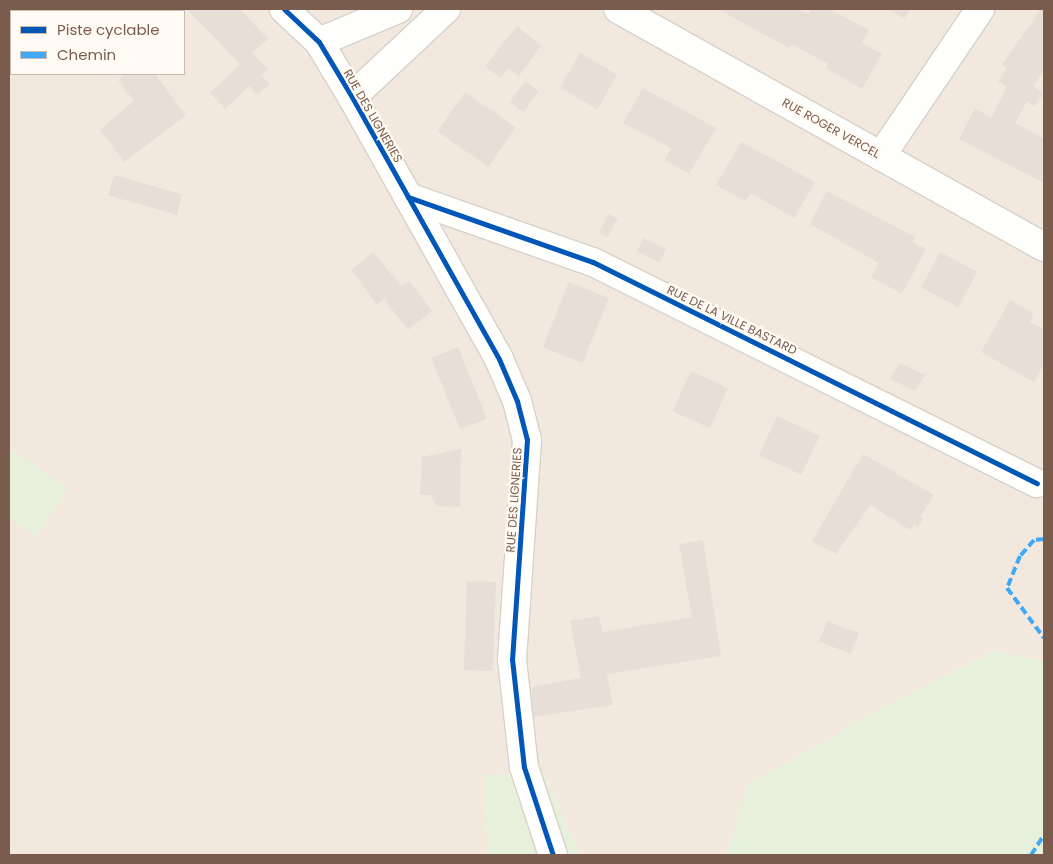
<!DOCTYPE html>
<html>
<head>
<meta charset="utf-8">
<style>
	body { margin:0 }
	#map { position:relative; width:1053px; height:864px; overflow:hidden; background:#f9f5f0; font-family:Poppins,sans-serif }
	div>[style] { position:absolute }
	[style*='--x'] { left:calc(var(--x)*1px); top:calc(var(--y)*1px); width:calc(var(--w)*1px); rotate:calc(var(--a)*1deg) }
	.residential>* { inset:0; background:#f2e8de }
	.green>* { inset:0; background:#e7f0db }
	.building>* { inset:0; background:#e6ded7; transform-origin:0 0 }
	.roads { filter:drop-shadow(1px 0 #d7d1cb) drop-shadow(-1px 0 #d7d1cb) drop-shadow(0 1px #d7d1cb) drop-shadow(0 -1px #d7d1cb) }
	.street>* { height:28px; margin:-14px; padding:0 14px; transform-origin:14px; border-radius:14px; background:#fefefd }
	.secondary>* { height:28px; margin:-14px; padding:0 14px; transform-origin:14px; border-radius:14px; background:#fefefd }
	.quiet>* { height:4px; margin-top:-2px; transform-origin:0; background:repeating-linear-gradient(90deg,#3fa9f5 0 8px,transparent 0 12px) }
	.cycleway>* { height:5px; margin:-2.5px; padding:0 2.5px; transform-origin:2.5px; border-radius:2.5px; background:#0057b8 }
	span { translate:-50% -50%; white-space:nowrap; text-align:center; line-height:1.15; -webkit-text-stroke:4.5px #fffaf3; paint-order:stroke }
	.street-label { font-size:12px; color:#7a5c4d }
	.frame { position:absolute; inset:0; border:10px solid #7a5c4d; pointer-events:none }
	.legend { position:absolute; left:10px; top:10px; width:175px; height:65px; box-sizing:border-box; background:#fffaf3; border:1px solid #cabbb1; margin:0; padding:6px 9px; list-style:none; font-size:15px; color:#7a5c4d }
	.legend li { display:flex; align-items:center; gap:10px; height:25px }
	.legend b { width:25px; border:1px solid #cabbb1 }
</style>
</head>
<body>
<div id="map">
	<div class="residential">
		<div style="clip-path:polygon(evenodd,9px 9px,1044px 9px,1044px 661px,993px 651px,871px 714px,748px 785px,726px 855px,580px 855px,545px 775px,483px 774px,488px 855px,9px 855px,9px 9px,11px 11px,184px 11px,184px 74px,11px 74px,11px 11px)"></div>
	</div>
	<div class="green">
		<div style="clip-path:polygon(9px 448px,68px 488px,36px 536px,9px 517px)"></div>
		<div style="clip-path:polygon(993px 651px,1044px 661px,1044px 855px,726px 855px,748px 785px,871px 714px)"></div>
		<div style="clip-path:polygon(483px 774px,545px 775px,580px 855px,488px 855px)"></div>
	</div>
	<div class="building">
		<div style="clip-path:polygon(187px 9px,240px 9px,268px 39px,252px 53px,268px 69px,261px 75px,270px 84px,258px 95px,249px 86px,225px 109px,210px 93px,240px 64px)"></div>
		<div style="clip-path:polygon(718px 9px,798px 9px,808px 14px,812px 9px,829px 9px,869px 30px,862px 43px,882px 54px,862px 89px,826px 68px,828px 64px,792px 44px,789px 48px)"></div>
		<div style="clip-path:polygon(889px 9px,910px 9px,904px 19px)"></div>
		<div style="clip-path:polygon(1041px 9px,1044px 9px,1044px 69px,1033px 86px,1044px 94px,1034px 106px,1027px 101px,1015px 123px,1044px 139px,1044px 183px,959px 139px,975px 108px,991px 118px,1007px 87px,998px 81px,1007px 68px,1002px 65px)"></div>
		<div style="clip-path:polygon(517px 26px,541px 46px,519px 76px,509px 68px,501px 78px,485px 66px)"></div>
		<div style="left:580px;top:53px;width:43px;height:40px;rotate:30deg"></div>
		<div style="clip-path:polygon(125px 74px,155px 74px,186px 115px,124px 162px,100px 130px,134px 101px,118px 80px)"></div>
		<div style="left:525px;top:81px;width:17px;height:26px;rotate:36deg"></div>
		<div style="clip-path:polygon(643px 88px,716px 128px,689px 174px,665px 160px,671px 148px,623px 123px)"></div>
		<div style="left:465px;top:92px;width:62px;height:48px;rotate:35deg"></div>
		<div style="clip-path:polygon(741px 142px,815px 182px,794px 218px,751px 193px,745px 201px,716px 185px)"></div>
		<div style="left:114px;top:175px;width:71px;height:21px;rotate:16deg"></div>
		<div style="clip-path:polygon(827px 191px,915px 237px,912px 242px,926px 249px,902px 294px,871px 277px,879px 263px,810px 224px)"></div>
		<div style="left:609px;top:214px;width:10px;height:21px;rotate:29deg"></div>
		<div style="left:644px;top:238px;width:25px;height:15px;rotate:27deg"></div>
		<div style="clip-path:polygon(373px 252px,401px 286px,409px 281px,432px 311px,408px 330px,384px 299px,377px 305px,351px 270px)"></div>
		<div style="left:940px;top:252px;width:42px;height:40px;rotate:28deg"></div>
		<div style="left:569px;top:282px;width:43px;height:70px;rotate:22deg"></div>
		<div style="clip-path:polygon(1010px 300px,1034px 314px,1030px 322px,1044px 329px,1044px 364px,1034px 382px,981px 352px)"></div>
		<div style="left:458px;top:347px;width:77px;height:29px;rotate:68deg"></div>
		<div style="clip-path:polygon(900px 363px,925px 375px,915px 391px,890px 379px)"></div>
		<div style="left:691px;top:371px;width:41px;height:44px;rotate:25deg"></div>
		<div style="left:777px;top:416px;width:47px;height:43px;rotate:25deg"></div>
		<div style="clip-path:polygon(461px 449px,460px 507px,436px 506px,431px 495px,420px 495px,422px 457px)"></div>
		<div style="clip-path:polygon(863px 454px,934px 495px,920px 517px,923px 519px,918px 527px,914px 525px,910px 530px,870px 505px,836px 554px,812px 541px)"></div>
		<div style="clip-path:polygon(703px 540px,721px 656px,607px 674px,613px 705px,531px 717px,532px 687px,581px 678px,570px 621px,599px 616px,602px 632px,692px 617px,679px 544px)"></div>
		<div style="left:467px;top:581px;width:29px;height:89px;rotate:2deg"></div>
		<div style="left:827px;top:621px;width:34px;height:22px;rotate:21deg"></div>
	</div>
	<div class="roads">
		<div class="street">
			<div style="--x:284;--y:9;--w:48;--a:43.3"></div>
			<div style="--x:319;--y:42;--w:64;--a:59"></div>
			<div style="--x:352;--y:97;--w:300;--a:60.7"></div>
			<div style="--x:499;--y:359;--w:46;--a:66.8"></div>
			<div style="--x:517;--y:401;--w:40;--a:75.6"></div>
			<div style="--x:527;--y:440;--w:220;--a:93.9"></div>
			<div style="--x:512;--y:659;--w:109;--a:83.7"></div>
			<div style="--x:524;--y:767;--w:93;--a:71.8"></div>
			<div style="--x:319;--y:42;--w:86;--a:-22.7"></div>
			<div style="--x:352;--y:97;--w:129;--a:-43.1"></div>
			<div style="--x:881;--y:156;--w:177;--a:-56"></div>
			<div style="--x:408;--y:197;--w:196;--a:19.4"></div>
			<div style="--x:593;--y:262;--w:496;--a:26.5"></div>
		</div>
		<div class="secondary">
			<div style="--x:618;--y:9;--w:488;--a:29.2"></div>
		</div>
	</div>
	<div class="quiet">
		<div style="--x:1044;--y:539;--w:10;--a:174"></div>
		<div style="--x:1034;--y:540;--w:21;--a:131"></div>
		<div style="--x:1020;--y:556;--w:35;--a:112"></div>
		<div style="--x:1007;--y:588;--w:62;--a:53.5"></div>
		<div style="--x:1031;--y:855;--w:24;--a:-57"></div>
	</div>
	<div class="cycleway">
		<div style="--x:284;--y:9;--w:48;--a:43.3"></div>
		<div style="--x:319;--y:42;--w:64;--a:59"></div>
		<div style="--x:352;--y:97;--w:300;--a:60.7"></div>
		<div style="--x:499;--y:359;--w:46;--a:66.8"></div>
		<div style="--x:517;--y:401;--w:40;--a:75.6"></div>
		<div style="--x:527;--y:440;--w:220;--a:93.9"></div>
		<div style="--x:512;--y:659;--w:109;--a:83.7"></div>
		<div style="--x:524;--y:767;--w:93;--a:71.8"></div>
		<div style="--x:408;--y:197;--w:196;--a:19.4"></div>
		<div style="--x:593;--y:262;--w:496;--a:26.5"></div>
	</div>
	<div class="street-label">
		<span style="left:373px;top:116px;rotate:60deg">RUE DES LIGNERIES</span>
		<span style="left:831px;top:128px;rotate:29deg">RUE ROGER VERCEL</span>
		<span style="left:732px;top:320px;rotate:26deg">RUE DE LA VILLE BASTARD</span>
		<span style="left:514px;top:500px;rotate:-86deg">RUE DES LIGNERIES</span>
	</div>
	<div class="frame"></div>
	<ul class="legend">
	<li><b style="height:6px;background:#0057b8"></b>Piste cyclable</li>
	<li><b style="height:6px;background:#3fa9f5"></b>Chemin</li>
	</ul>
</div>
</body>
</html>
